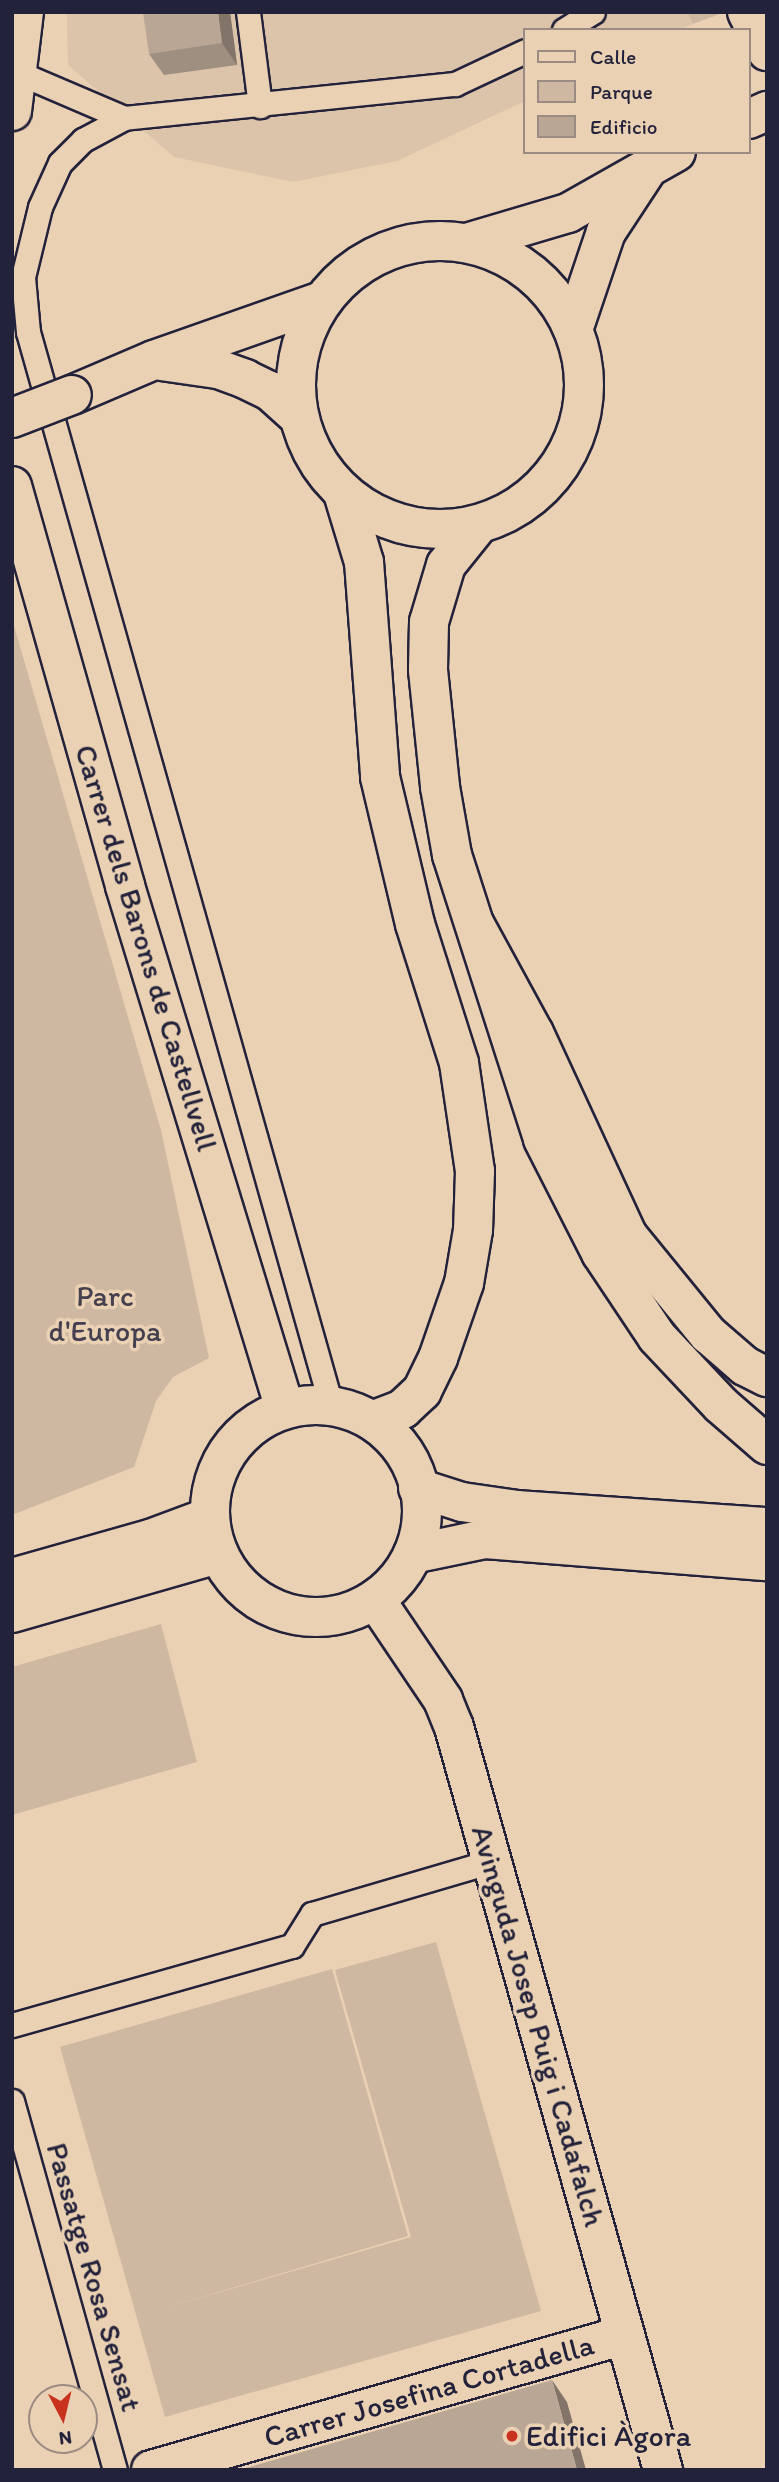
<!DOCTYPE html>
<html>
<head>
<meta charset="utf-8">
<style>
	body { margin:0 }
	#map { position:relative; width:779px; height:2482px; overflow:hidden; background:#ebd1b3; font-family:Itim,sans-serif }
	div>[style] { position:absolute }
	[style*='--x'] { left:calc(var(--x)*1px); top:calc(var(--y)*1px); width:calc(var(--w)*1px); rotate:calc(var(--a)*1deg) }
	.built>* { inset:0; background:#dcc4aa }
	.green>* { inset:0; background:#ceb8a2 }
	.roads { filter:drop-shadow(2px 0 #22223b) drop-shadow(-2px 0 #22223b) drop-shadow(0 2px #22223b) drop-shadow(0 -2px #22223b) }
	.lane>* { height:23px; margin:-11.5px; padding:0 11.5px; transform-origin:11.5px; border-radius:11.5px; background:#ebd1b3 }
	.street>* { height:38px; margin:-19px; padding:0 19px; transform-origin:19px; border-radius:19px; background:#ebd1b3 }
	.secondary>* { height:38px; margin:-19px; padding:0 19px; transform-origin:19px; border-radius:19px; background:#ebd1b3 }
	.primary>* { height:38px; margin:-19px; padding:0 19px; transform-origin:19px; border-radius:19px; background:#ebd1b3 }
	.primary>.ring { margin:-19px; padding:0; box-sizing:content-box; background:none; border:38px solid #ebd1b3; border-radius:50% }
	.highway>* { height:38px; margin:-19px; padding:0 19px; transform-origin:19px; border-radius:19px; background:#ebd1b3 }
	.bridges { filter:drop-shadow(2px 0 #22223b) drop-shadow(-2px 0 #22223b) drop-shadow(0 2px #22223b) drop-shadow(0 -2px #22223b) }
	.secondary-bridge>* { height:38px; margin:-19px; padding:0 19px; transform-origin:19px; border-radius:19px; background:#ebd1b3 }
	.wall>* { inset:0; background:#9f8f80 }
	.shaded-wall>* { inset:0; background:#827468 }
	.building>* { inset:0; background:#b9a695 }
	.dots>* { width:19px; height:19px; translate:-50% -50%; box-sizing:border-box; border:4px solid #ebd1b3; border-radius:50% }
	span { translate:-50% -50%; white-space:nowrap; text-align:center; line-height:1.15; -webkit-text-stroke:7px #ebd1b3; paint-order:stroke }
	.street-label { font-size:30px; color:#22223b }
	.park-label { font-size:30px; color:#444050 }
	.poi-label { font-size:30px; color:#22223b }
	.left { translate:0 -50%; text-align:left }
	.frame { position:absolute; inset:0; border:14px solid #22223b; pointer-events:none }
	.legend { position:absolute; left:523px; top:28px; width:228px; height:126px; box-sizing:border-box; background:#ebd1b3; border:2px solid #9b8b83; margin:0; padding:9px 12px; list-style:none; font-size:21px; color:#22223b }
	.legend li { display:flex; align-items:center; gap:14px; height:35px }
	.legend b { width:35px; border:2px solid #9b8b83 }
	.north { position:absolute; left:28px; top:2384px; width:70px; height:70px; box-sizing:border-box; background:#ebd1b3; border:2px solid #9b8b83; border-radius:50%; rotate:173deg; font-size:19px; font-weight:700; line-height:28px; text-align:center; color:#22223b }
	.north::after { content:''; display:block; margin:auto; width:24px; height:32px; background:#c8321e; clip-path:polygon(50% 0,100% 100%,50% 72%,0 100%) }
</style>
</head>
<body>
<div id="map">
	<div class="built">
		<div style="clip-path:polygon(67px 12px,687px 12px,693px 24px,680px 30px,525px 30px,525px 101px,397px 161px,293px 182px,174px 157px,68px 65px)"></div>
	</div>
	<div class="green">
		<div style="clip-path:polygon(687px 12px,725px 12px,693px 24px)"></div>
		<div style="clip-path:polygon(12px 619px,161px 1130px,209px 1358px,173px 1377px,156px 1401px,134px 1467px,12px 1515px)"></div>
		<div style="clip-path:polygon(161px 1624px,197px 1762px,12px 1815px,12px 1667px)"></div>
		<div style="clip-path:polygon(436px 1942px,541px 2311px,165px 2417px,60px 2047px,332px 1969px,408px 2236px,158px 2310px,411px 2237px,335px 1970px)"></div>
	</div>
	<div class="roads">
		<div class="lane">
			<div style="--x:248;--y:12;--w:95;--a:82.7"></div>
			<div style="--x:564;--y:30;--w:34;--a:-32"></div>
			<div style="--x:19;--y:73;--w:114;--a:23.2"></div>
			<div style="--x:331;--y:1405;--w:1115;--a:-105.77"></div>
			<div style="--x:28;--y:332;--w:55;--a:-95.2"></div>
			<div style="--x:23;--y:277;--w:72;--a:-76.3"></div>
			<div style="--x:40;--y:207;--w:48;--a:-65.6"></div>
			<div style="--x:60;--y:163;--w:33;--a:-45"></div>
			<div style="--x:83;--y:140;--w:47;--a:-28.2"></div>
			<div style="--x:124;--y:118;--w:333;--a:-5.9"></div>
			<div style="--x:455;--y:84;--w:77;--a:-25.2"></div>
			<div style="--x:12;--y:2025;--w:291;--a:-15.8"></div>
			<div style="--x:292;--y:1946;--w:38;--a:-58"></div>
			<div style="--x:312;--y:1914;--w:188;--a:-16.4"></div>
			<div style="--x:12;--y:2101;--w:383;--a:74.4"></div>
		</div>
		<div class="street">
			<div style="--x:12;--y:111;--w:100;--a:-83.1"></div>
			<div style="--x:12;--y:486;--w:416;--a:74.2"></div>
			<div style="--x:125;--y:886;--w:547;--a:72.99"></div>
			<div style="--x:12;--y:1578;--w:143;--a:-15.8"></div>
			<div style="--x:150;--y:1539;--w:63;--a:-20.4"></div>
			<div style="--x:375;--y:1599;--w:122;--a:56"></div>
			<div style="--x:443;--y:1700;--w:29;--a:68"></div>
			<div style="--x:454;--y:1727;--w:772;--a:74.29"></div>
			<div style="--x:12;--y:1613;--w:214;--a:-16"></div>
			<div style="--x:151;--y:2470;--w:493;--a:-15.9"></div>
		</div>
		<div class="secondary">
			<div style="--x:161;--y:361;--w:58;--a:8"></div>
			<div style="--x:218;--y:369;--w:29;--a:20"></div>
			<div style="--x:245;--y:379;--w:28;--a:26"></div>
			<div style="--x:270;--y:391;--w:38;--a:42"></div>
			<div style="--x:72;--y:395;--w:89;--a:-23.1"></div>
			<div style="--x:154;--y:360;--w:178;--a:-19.4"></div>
		</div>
		<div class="primary">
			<div style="--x:749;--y:119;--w:20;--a:-24"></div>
			<div class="ring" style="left:296px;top:241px;width:250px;height:250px"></div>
			<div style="--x:470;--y:242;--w:102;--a:-16.5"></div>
			<div style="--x:568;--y:213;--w:124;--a:-29.5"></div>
			<div style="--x:574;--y:327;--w:100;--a:-71.4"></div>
			<div style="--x:606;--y:232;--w:73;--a:-56.7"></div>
			<div style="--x:343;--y:493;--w:72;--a:73.1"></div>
			<div style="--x:364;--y:562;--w:216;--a:85.7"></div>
			<div style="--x:380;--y:777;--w:151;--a:76.6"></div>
			<div style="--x:415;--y:924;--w:146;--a:72.4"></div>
			<div style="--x:459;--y:1063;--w:109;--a:81.6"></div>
			<div style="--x:475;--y:1171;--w:59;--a:91.9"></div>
			<div style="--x:473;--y:1230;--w:54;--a:99.6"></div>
			<div style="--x:464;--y:1283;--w:79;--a:109.1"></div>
			<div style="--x:438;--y:1358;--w:37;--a:116"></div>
			<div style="--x:422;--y:1391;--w:26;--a:137"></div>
			<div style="--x:403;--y:1409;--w:30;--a:159"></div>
			<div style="--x:478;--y:525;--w:51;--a:128.7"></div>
			<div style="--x:446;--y:565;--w:59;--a:106.6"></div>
			<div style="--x:429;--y:622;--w:48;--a:91.2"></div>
			<div style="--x:428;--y:670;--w:118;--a:84.1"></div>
			<div style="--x:440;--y:787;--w:69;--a:80"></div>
			<div style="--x:452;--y:855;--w:298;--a:72.2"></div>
			<div style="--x:543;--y:1139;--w:128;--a:63"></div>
			<div style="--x:601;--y:1253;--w:101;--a:56.3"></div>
			<div style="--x:657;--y:1337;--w:93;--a:46.7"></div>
			<div style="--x:721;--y:1405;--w:61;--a:41"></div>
			<div class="ring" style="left:210px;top:1405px;width:174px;height:174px"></div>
			<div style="--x:418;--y:1488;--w:46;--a:17.7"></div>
			<div style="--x:462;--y:1502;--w:56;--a:8.3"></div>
			<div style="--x:517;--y:1510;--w:251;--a:3.9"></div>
			<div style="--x:413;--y:1554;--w:74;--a:-11.8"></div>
			<div style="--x:485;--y:1539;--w:283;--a:4.5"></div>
		</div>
		<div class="highway">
			<div style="--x:747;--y:12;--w:44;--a:62.9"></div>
			<div style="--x:475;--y:925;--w:123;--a:61.4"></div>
			<div style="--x:534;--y:1033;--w:224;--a:65.2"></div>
			<div style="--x:628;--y:1236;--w:127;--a:50.8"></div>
			<div style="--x:708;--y:1334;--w:49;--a:40.9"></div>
			<div style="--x:745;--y:1366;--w:25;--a:27"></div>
		</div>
	</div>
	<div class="bridges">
		<div class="secondary-bridge">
			<div style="--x:12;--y:418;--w:64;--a:-21"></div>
		</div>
	</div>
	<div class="wall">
		<div style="clip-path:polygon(230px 12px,237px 65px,164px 75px,149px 54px)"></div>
	</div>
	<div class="shaded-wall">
		<div style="clip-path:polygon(218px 12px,230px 12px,237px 65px,222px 43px)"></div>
		<div style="clip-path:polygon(552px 2380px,567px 2402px,586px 2470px,577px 2470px)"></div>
	</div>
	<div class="building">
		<div style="clip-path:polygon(143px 12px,218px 12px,222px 43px,149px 54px)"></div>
		<div style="clip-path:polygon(552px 2380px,577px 2470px,239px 2470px)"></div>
	</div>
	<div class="dots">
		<div style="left:512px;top:2436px;background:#c8321e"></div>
	</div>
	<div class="street-label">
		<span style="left:146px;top:948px;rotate:73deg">Carrer dels Barons de Castellvell</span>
		<span style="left:538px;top:2026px;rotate:74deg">Avinguda Josep Puig i Cadafalch</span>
		<span style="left:94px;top:2277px;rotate:74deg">Passatge Rosa Sensat</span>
		<span style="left:429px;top:2391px;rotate:-16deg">Carrer Josefina Cortadella</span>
	</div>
	<div class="park-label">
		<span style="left:105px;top:1313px">Parc<br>d'Europa</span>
	</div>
	<div class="poi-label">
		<span class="left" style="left:526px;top:2436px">Edifici Àgora</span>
	</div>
	<div class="frame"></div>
	<ul class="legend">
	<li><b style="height:9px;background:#ebd1b3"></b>Calle</li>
	<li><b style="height:19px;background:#ceb8a2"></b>Parque</li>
	<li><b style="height:19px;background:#b9a695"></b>Edificio</li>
	</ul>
	<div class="north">N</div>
</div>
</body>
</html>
